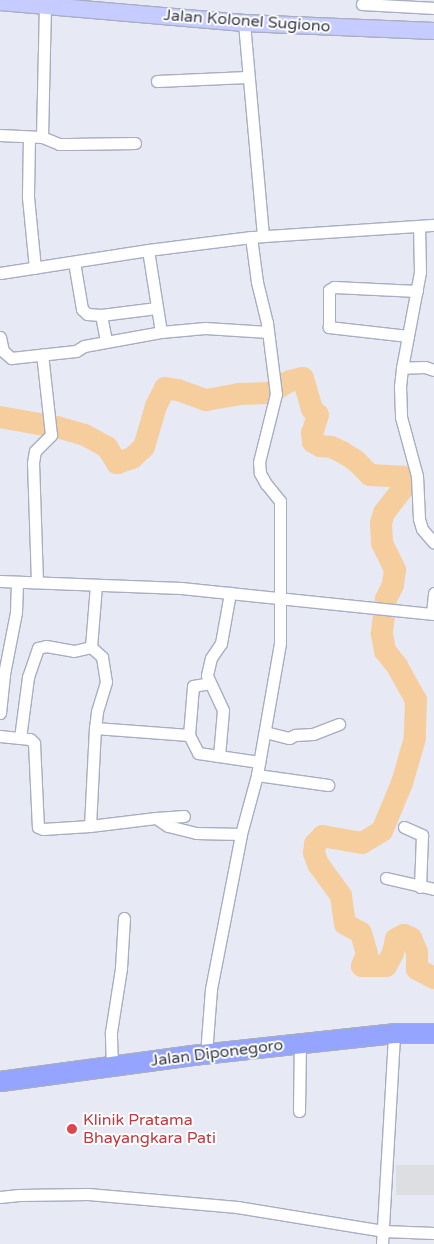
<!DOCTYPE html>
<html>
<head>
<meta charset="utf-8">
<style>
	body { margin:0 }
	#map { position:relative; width:434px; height:1244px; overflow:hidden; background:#e7e9f4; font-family:"Varela Round",sans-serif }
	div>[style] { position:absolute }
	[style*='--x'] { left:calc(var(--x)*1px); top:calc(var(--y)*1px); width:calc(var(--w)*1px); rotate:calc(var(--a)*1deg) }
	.parking>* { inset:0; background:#dcdee2; transform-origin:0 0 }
	.river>* { height:22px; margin:-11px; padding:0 11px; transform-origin:11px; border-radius:11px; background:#f6ce9e }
	.roads { filter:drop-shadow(1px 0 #a8adc1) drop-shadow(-1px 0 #a8adc1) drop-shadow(0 1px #a8adc1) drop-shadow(0 -1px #a8adc1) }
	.street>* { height:11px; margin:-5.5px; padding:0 5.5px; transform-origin:5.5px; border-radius:5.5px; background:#fff }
	.secondary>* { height:16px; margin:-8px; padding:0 8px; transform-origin:8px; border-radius:8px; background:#c6ccff }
	.primary>* { height:19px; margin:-9.5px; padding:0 9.5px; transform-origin:9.5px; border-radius:9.5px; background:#95a4ff }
	.dots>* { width:14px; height:14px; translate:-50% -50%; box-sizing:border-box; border:2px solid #fff; border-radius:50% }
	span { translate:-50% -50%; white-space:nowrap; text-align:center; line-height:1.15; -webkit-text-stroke:4px #fff; paint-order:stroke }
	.street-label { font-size:16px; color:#353a48 }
	.health-label { font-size:16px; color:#be3a42 }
	.left { translate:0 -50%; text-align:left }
</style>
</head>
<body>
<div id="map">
	<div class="parking">
		<div style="left:396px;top:1165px;width:38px;height:30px"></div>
	</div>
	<div class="river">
		<div style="--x:0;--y:417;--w:58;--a:10"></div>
		<div style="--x:57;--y:427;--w:29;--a:16"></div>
		<div style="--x:85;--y:435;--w:25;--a:29"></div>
		<div style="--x:107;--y:447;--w:19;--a:58"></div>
		<div style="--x:117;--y:463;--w:16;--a:-18"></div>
		<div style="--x:132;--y:458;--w:16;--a:-43"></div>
		<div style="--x:144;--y:447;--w:43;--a:-73.7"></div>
		<div style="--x:156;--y:406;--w:20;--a:-63"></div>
		<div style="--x:165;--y:388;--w:13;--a:9"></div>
		<div style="--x:178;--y:390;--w:30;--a:20"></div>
		<div style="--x:206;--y:400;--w:34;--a:-10"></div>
		<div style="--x:239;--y:394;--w:30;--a:-2"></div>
		<div style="--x:269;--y:393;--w:24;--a:-30"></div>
		<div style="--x:290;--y:381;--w:13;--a:-13"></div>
		<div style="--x:303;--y:378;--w:32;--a:74"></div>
		<div style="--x:312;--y:409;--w:8;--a:45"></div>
		<div style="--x:318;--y:415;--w:19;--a:108"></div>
		<div style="--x:312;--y:433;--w:9;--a:84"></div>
		<div style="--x:313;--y:442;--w:8;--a:30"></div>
		<div style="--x:320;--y:446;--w:11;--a:5"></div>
		<div style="--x:331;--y:447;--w:12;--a:24"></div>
		<div style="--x:342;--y:452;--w:15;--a:32"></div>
		<div style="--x:355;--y:460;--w:21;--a:45"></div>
		<div style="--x:370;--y:475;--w:34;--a:3"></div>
		<div style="--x:404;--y:477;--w:6;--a:51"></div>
		<div style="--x:408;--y:482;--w:39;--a:128"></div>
		<div style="--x:384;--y:513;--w:10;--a:107"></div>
		<div style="--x:381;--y:523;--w:20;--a:87"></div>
		<div style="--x:382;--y:543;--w:30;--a:64"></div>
		<div style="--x:395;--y:570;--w:15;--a:98"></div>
		<div style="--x:393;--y:585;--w:16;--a:117"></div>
		<div style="--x:386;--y:599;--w:35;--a:97"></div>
		<div style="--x:382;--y:634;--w:17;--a:80"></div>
		<div style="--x:385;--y:651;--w:19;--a:51"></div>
		<div style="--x:397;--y:666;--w:39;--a:61"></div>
		<div style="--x:416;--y:700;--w:38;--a:92"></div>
		<div style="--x:415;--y:738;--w:47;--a:106.1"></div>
		<div style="--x:402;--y:783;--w:52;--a:112.6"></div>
		<div style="--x:382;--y:831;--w:23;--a:149"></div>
		<div style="--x:362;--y:843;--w:40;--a:-170"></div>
		<div style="--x:323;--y:836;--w:11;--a:135"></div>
		<div style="--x:315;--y:844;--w:9;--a:96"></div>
		<div style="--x:314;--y:853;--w:12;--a:70"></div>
		<div style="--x:318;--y:864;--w:39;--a:54"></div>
		<div style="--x:341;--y:896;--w:28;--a:82"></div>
		<div style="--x:345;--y:924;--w:18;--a:29"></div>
		<div style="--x:361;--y:933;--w:22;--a:74"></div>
		<div style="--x:367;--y:954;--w:13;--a:113"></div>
		<div style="--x:362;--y:966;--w:24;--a:0"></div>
		<div style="--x:386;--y:966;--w:15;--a:-62"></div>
		<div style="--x:393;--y:953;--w:14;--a:-78"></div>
		<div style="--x:396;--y:939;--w:9;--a:-27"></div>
		<div style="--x:404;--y:935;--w:8;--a:23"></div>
		<div style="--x:411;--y:938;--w:15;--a:67"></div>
		<div style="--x:417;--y:952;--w:17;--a:90"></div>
		<div style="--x:417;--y:969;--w:19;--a:28"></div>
	</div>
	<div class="roads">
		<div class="street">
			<div style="--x:362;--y:4;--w:72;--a:3.2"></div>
			<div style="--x:244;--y:23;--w:214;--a:84.9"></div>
			<div style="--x:157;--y:81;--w:90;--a:-2.5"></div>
			<div style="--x:0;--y:135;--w:42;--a:2.7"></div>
			<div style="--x:42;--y:137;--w:18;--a:22"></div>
			<div style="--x:59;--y:144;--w:10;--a:0"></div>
			<div style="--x:69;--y:144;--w:66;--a:-0.9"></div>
			<div style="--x:29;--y:137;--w:60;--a:91"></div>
			<div style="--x:28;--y:197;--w:71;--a:84.4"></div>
			<div style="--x:42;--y:137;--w:132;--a:-88.7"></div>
			<div style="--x:148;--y:250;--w:83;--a:81"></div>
			<div style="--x:74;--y:262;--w:48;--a:80.3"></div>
			<div style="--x:82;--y:309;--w:7;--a:45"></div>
			<div style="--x:87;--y:314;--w:14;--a:4"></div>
			<div style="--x:101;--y:315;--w:56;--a:-7.1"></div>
			<div style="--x:0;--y:273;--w:150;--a:-8.8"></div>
			<div style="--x:148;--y:250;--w:104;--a:-7.2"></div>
			<div style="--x:251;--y:237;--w:183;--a:-3.8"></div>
			<div style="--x:101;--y:315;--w:26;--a:79"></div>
			<div style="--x:408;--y:336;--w:80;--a:-173.5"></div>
			<div style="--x:329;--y:327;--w:37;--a:-90"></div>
			<div style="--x:329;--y:290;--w:6;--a:-31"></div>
			<div style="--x:334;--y:287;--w:83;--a:2.8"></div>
			<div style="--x:0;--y:337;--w:14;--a:78"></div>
			<div style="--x:3;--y:351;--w:11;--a:41"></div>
			<div style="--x:11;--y:358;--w:65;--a:-6.1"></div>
			<div style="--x:76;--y:351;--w:9;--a:-32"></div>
			<div style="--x:84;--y:346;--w:78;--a:-10.3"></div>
			<div style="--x:161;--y:332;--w:44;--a:-5.2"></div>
			<div style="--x:205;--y:328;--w:63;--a:3.6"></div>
			<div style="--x:402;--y:368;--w:98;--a:-79.4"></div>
			<div style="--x:420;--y:272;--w:46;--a:-91.2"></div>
			<div style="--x:434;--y:370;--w:9;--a:-162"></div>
			<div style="--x:425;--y:367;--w:23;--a:178"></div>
			<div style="--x:402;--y:368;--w:18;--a:96"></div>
			<div style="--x:400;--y:386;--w:31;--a:88"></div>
			<div style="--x:401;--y:417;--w:61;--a:74.8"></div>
			<div style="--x:417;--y:476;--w:43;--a:87.3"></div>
			<div style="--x:419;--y:519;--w:10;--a:73"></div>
			<div style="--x:422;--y:529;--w:18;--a:49"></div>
			<div style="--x:0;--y:581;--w:181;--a:2.2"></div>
			<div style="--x:181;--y:588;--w:254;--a:5.9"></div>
			<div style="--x:37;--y:582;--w:119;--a:-91.9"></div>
			<div style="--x:33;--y:463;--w:12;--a:-81"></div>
			<div style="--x:35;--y:451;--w:23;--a:-45"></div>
			<div style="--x:51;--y:435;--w:81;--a:-96.3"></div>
			<div style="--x:96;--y:585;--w:62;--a:94.6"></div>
			<div style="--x:91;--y:647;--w:15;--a:42"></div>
			<div style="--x:102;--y:657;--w:25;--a:81"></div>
			<div style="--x:106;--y:682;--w:31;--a:107"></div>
			<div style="--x:97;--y:712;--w:16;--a:97"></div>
			<div style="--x:95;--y:728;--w:94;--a:4.3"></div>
			<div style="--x:189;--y:735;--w:20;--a:63"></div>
			<div style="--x:198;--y:753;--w:62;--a:8.4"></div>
			<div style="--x:432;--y:613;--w:20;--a:-84"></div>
			<div style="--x:0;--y:713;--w:39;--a:-84"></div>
			<div style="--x:4;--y:674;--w:63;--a:-79"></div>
			<div style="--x:16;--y:612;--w:30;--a:-88"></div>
			<div style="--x:265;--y:732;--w:25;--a:14"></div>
			<div style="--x:289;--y:738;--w:7;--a:-27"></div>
			<div style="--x:295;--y:735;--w:18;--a:-3"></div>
			<div style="--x:313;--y:734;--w:28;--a:-21"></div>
			<div style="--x:189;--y:735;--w:49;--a:-85.3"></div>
			<div style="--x:193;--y:686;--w:17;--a:-10"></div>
			<div style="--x:0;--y:736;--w:30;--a:6"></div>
			<div style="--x:30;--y:739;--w:6;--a:45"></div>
			<div style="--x:34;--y:743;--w:84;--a:87.3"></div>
			<div style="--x:38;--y:827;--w:5;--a:22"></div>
			<div style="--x:43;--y:829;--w:47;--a:-3.7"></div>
			<div style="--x:90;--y:826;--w:66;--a:-6.9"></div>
			<div style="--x:156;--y:818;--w:14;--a:34"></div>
			<div style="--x:168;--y:826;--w:29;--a:14"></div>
			<div style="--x:196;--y:833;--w:45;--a:1.3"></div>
			<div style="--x:20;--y:738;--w:62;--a:-82.5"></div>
			<div style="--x:28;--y:677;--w:31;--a:-71"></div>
			<div style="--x:38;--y:648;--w:8;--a:-14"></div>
			<div style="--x:46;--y:646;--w:28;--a:10"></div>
			<div style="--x:74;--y:651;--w:17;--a:-13"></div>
			<div style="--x:219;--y:756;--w:46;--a:-85"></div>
			<div style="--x:223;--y:710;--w:38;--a:-115"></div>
			<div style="--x:207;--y:675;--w:17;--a:-77"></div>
			<div style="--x:211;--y:658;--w:18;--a:-56"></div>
			<div style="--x:221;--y:643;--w:51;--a:-79.8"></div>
			<div style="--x:257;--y:775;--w:72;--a:8"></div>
			<div style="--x:156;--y:818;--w:28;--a:-4"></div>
			<div style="--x:90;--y:826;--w:98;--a:-87.1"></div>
			<div style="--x:404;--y:827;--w:20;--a:24"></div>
			<div style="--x:422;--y:835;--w:52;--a:92.2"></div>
			<div style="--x:386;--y:878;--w:49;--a:12.9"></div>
			<div style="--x:206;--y:1054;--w:65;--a:-85.6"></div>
			<div style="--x:211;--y:989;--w:158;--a:-79"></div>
			<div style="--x:241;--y:834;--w:61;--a:-74.8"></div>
			<div style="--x:257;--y:775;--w:134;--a:-80.1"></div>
			<div style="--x:280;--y:643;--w:142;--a:-90"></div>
			<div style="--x:280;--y:501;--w:22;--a:-129"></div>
			<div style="--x:266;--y:484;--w:13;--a:-119"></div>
			<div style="--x:260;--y:473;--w:11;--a:-95"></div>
			<div style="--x:259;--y:462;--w:70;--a:-76"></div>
			<div style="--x:276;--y:394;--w:72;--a:-97.2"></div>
			<div style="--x:267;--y:323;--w:42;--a:-103.7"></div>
			<div style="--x:257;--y:282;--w:45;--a:-97.6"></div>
			<div style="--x:112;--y:1066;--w:34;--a:-92"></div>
			<div style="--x:111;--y:1032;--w:65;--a:-81.1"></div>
			<div style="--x:121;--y:968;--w:50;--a:-86.6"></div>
			<div style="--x:299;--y:1111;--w:68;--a:-89.2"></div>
			<div style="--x:0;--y:1197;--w:19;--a:-6"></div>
			<div style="--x:19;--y:1195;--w:69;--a:-0.8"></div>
			<div style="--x:88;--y:1194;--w:150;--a:5"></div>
			<div style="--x:237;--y:1207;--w:148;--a:9.3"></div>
			<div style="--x:383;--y:1231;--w:51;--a:2.2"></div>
			<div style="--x:382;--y:1244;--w:211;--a:-86.7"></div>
		</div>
		<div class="secondary">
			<div style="--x:0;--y:2;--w:245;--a:4.9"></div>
			<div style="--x:244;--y:23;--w:190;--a:2.4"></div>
		</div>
		<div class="primary">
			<div style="--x:0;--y:1081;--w:194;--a:-7.7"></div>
			<div style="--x:192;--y:1055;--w:203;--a:-6.2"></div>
			<div style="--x:394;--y:1033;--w:40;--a:0"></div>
		</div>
	</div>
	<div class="dots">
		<div style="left:72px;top:1129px;background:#e0444e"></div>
	</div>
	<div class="street-label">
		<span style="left:247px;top:21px;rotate:4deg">Jalan Kolonel Sugiono</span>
		<span style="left:217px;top:1053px;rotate:-7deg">Jalan Diponegoro</span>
	</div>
	<div class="health-label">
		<span class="left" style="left:83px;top:1129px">Klinik Pratama<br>Bhayangkara Pati</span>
	</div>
</div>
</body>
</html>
